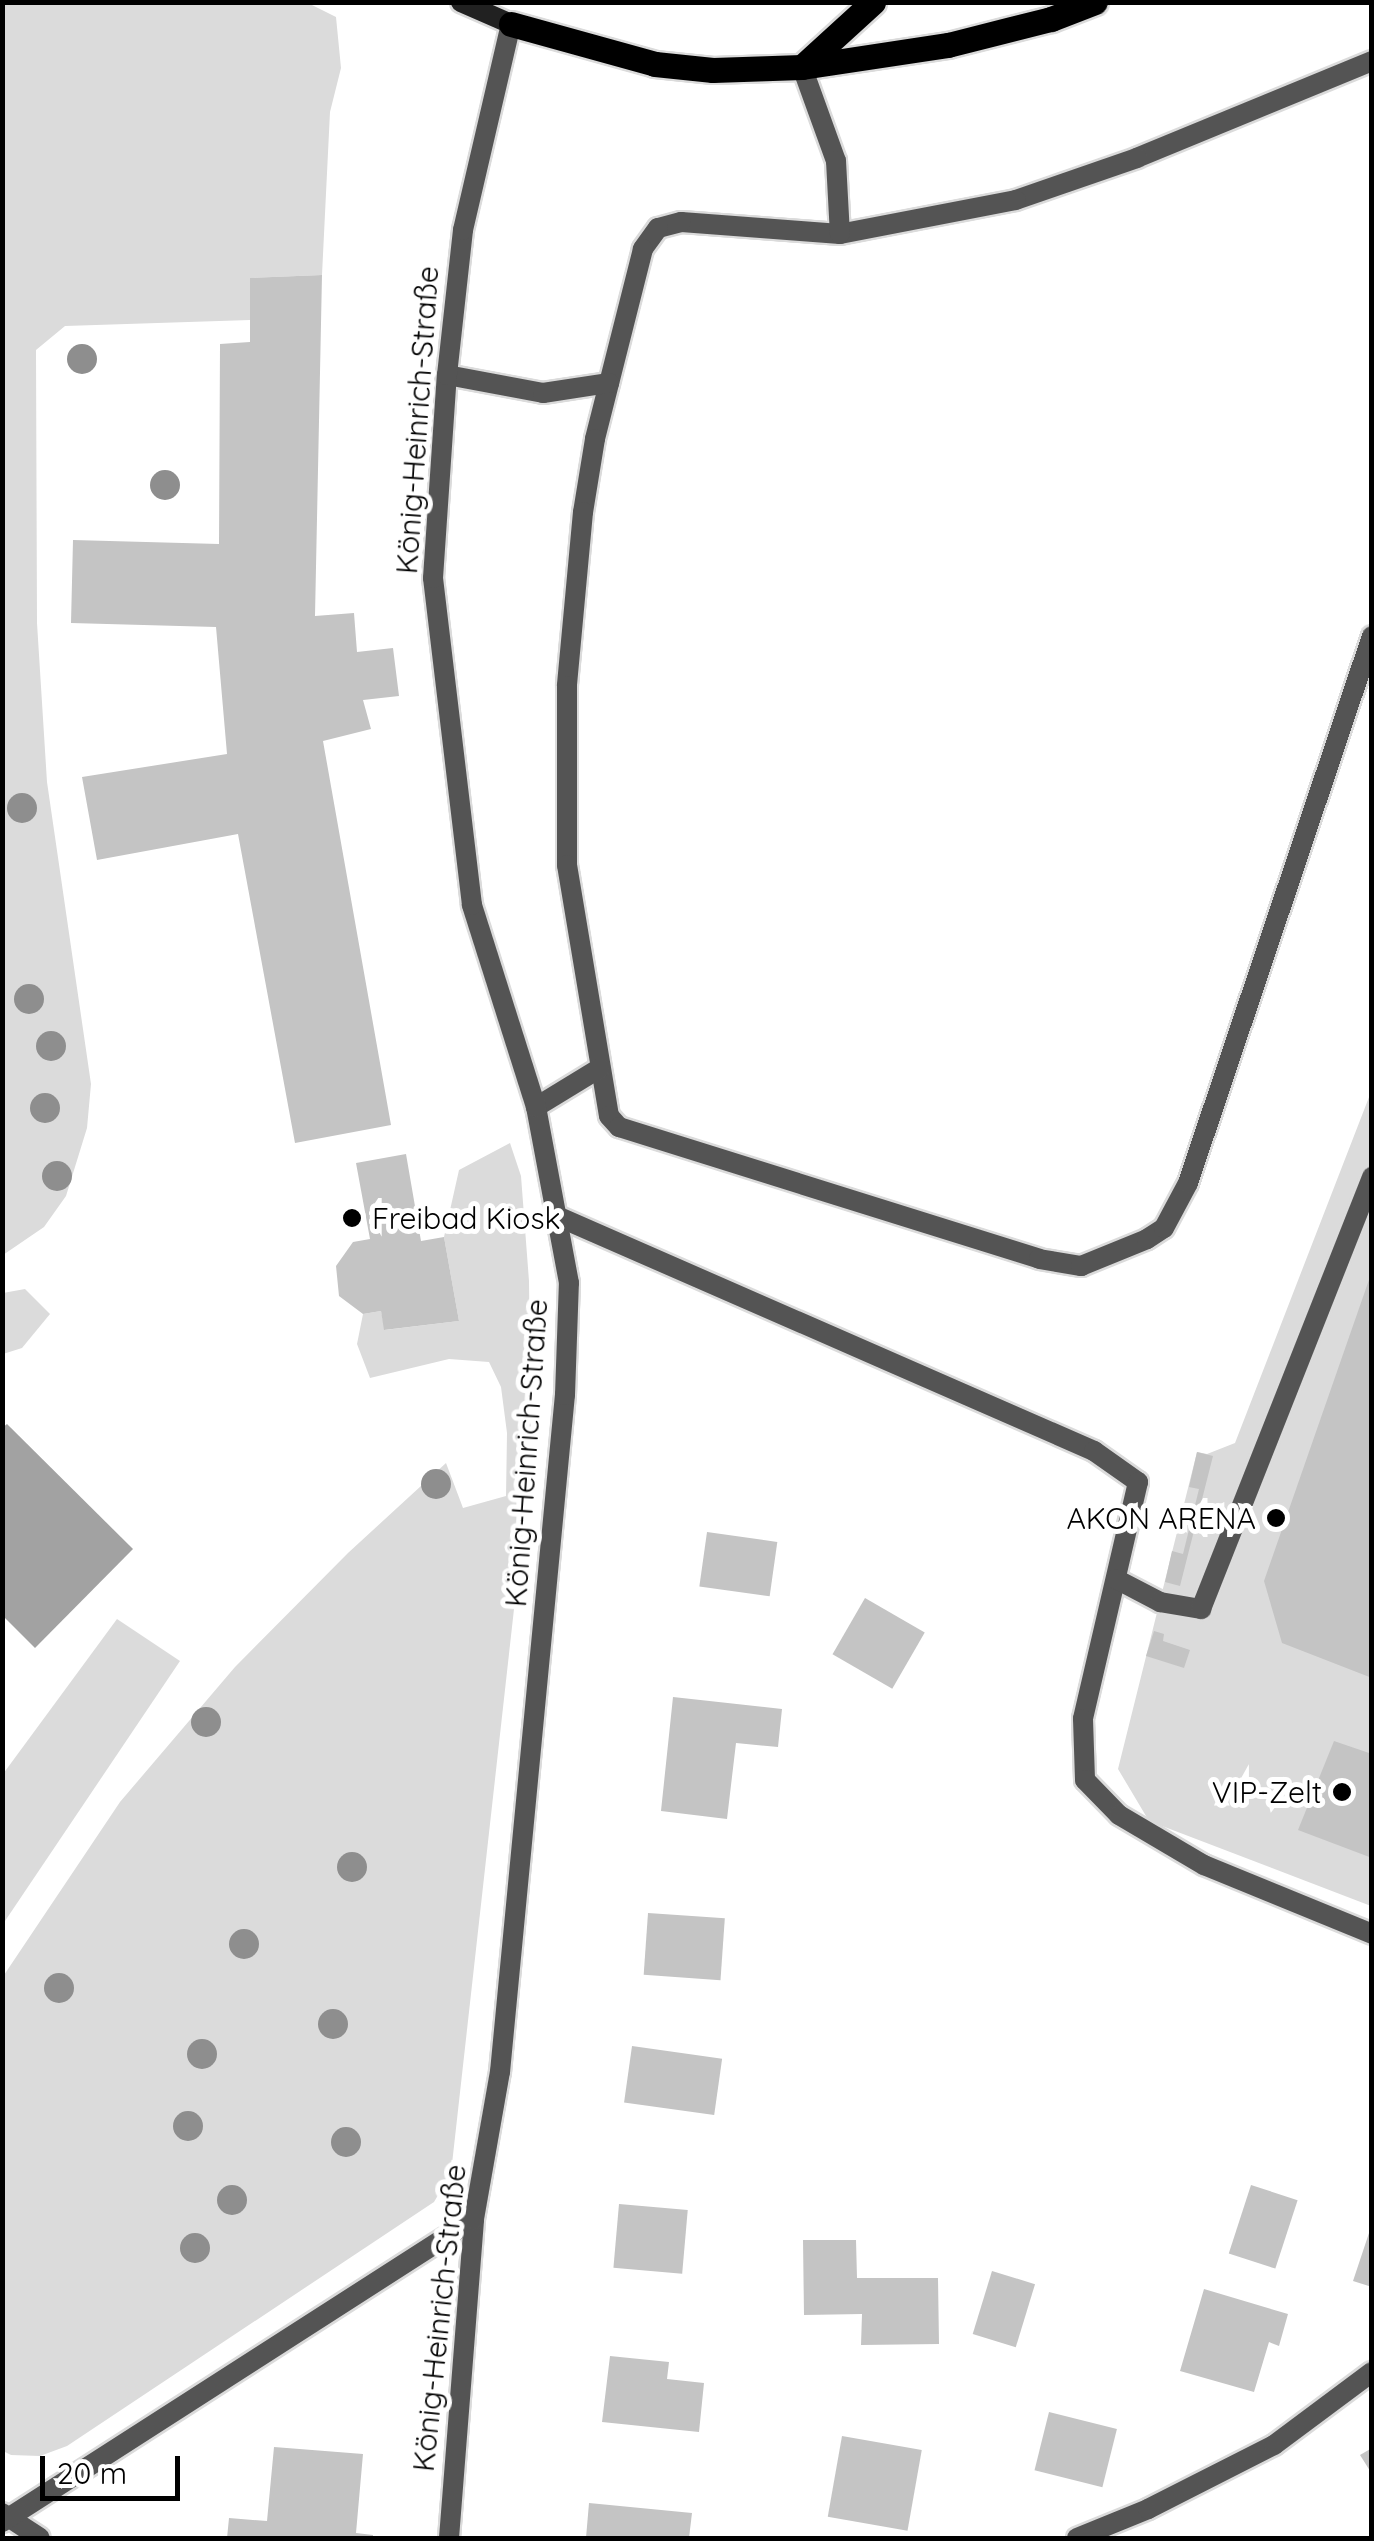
<!DOCTYPE html>
<html>
<head>
<meta charset="utf-8">
<style>
	body { margin:0 }
	#map { position:relative; width:1374px; height:2541px; overflow:hidden; background:#fff; font-family:Quicksand,sans-serif }
	div>[style] { position:absolute }
	[style*='--x'] { left:calc(var(--x)*1px); top:calc(var(--y)*1px); width:calc(var(--w)*1px); rotate:calc(var(--a)*1deg) }
	.green>* { inset:0; background:#dbdbdb }
	.water>* { inset:0; background:#a2a2a2 }
	.building>* { inset:0; background:#c4c4c4; transform-origin:0 0 }
	.roads { filter:drop-shadow(2px 0 #dbdbdb) drop-shadow(-2px 0 #dbdbdb) drop-shadow(0 2px #dbdbdb) drop-shadow(0 -2px #dbdbdb) }
	.service>* { height:20px; margin:-10px; padding:0 10px; transform-origin:10px; border-radius:10px; background:#545454 }
	.minor>* { height:20px; margin:-10px; padding:0 10px; transform-origin:10px; border-radius:10px; background:#545454 }
	.secondary>* { height:20px; margin:-10px; padding:0 10px; transform-origin:10px; border-radius:10px; background:#212121 }
	.primary>* { height:25px; margin:-12.5px; padding:0 12.5px; transform-origin:12.5px; border-radius:12.5px; background:#000 }
	.trees>* { width:30px; height:30px; margin:-15px; border-radius:50%; background:#8e8e8e }
	.dots>* { width:28px; height:28px; translate:-50% -50%; box-sizing:border-box; border:5px solid #fff; border-radius:50% }
	span { translate:-50% -50%; white-space:nowrap; text-align:center; line-height:1.15; -webkit-text-stroke:10px #fff; paint-order:stroke }
	.street-label { font-size:30px; color:#000 }
	.poi-label { font-size:30px; color:#000 }
	.left { translate:0 -50%; text-align:left }
	.right { translate:-100% -50%; text-align:right }
	.frame { position:absolute; inset:0; border:5px solid #000; pointer-events:none }
	.scale { position:absolute; left:40px; top:2456px; width:140px; height:45px; box-sizing:border-box; border:5px solid #000; border-top:0; padding-left:12px; font-size:30px; line-height:35px; white-space:nowrap; color:#000; -webkit-text-stroke:8px #fff; paint-order:stroke }
</style>
</head>
<body>
<div id="map">
	<div class="green">
		<div style="clip-path:polygon(3px 3px,308px 3px,336px 17px,341px 68px,330px 112px,322px 275px,251px 278px,250px 320px,65px 326px,36px 350px,37px 623px,47px 782px,91px 1084px,87px 1128px,66px 1196px,44px 1227px,3px 1255px)"></div>
		<div style="clip-path:polygon(1371px 1092px,1371px 1906px,1149px 1821px,1118px 1769px,1197px 1452px,1207px 1454px,1235px 1443px)"></div>
		<div style="clip-path:polygon(510px 1143px,521px 1176px,529px 1281px,531px 1457px,451px 2173px,434px 2202px,67px 2446px,40px 2456px,11px 2455px,3px 2451px,2px 1978px,120px 1802px,235px 1667px,348px 1553px,446px 1463px,463px 1508px,506px 1496px,507px 1433px,501px 1387px,489px 1362px,449px 1359px,370px 1378px,357px 1344px,363px 1314px,381px 1311px,385px 1330px,459px 1321px,444px 1237px,459px 1170px)"></div>
		<div style="clip-path:polygon(25px 1289px,50px 1314px,22px 1348px,3px 1354px,3px 1293px)"></div>
		<div style="clip-path:polygon(117px 1619px,180px 1661px,3px 1924px,3px 1774px)"></div>
	</div>
	<div class="water">
		<div style="clip-path:polygon(7px 1424px,133px 1549px,35px 1648px,3px 1616px,2px 1428px)"></div>
	</div>
	<div class="building">
		<div style="clip-path:polygon(322px 275px,315px 616px,354px 613px,357px 652px,393px 648px,399px 696px,363px 700px,371px 729px,323px 741px,391px 1125px,295px 1143px,238px 834px,97px 860px,82px 777px,227px 754px,216px 627px,71px 623px,73px 540px,219px 544px,220px 344px,250px 342px,250px 278px)"></div>
		<div style="clip-path:polygon(406px 1154px,421px 1241px,444px 1237px,459px 1321px,384px 1330px,381px 1311px,363px 1314px,339px 1296px,336px 1266px,353px 1242px,370px 1239px,356px 1163px)"></div>
		<div style="clip-path:polygon(1371px 1274px,1370px 1604px,1372px 1678px,1282px 1643px,1264px 1581px)"></div>
		<div style="clip-path:polygon(1197px 1452px,1213px 1456px,1180px 1586px,1165px 1582px,1172px 1551px,1183px 1554px,1199px 1489px,1189px 1487px)"></div>
		<div style="left:707px;top:1532px;width:71px;height:55px;rotate:8deg"></div>
		<div style="left:865px;top:1598px;width:69px;height:65px;rotate:30deg"></div>
		<div style="clip-path:polygon(1154px 1631px,1164px 1634px,1163px 1641px,1190px 1650px,1184px 1668px,1146px 1656px)"></div>
		<div style="clip-path:polygon(673px 1697px,782px 1709px,778px 1747px,736px 1743px,727px 1819px,661px 1811px)"></div>
		<div style="clip-path:polygon(1334px 1741px,1372px 1754px,1372px 1858px,1298px 1830px)"></div>
		<div style="left:648px;top:1913px;width:77px;height:62px;rotate:4deg"></div>
		<div style="left:632px;top:2046px;width:91px;height:57px;rotate:8deg"></div>
		<div style="left:1251px;top:2185px;width:49px;height:72px;rotate:18deg"></div>
		<div style="left:619px;top:2204px;width:69px;height:64px;rotate:5deg"></div>
		<div style="clip-path:polygon(1372px 2224px,1372px 2287px,1353px 2281px)"></div>
		<div style="clip-path:polygon(803px 2240px,856px 2240px,857px 2278px,938px 2278px,939px 2344px,861px 2345px,862px 2314px,804px 2315px)"></div>
		<div style="left:992px;top:2271px;width:45px;height:66px;rotate:17deg"></div>
		<div style="clip-path:polygon(1204px 2289px,1288px 2314px,1279px 2346px,1269px 2342px,1254px 2392px,1180px 2371px)"></div>
		<div style="clip-path:polygon(610px 2356px,669px 2362px,667px 2379px,704px 2383px,699px 2432px,602px 2422px)"></div>
		<div style="left:1049px;top:2412px;width:70px;height:60px;rotate:14deg"></div>
		<div style="left:842px;top:2436px;width:81px;height:82px;rotate:10deg"></div>
		<div style="clip-path:polygon(274px 2447px,363px 2454px,356px 2533px,373px 2535px,373px 2538px,227px 2538px,229px 2518px,267px 2521px)"></div>
		<div style="clip-path:polygon(1372px 2448px,1372px 2474px,1360px 2455px)"></div>
		<div style="clip-path:polygon(589px 2503px,692px 2513px,689px 2538px,586px 2538px)"></div>
	</div>
	<div class="roads">
		<div class="service">
			<div style="--x:1372;--y:61;--w:254;--a:157.6"></div>
			<div style="--x:1137;--y:158;--w:128;--a:160.9"></div>
			<div style="--x:1016;--y:200;--w:179;--a:169.1"></div>
			<div style="--x:840;--y:234;--w:159;--a:-175.7"></div>
			<div style="--x:681;--y:222;--w:24;--a:165"></div>
			<div style="--x:658;--y:228;--w:26;--a:126"></div>
			<div style="--x:643;--y:249;--w:196;--a:104.2"></div>
			<div style="--x:595;--y:439;--w:74;--a:99.3"></div>
			<div style="--x:583;--y:512;--w:175;--a:95.3"></div>
			<div style="--x:567;--y:686;--w:179;--a:90"></div>
			<div style="--x:567;--y:865;--w:254;--a:80.5"></div>
			<div style="--x:609;--y:1116;--w:15;--a:48"></div>
			<div style="--x:619;--y:1127;--w:440;--a:17.4"></div>
			<div style="--x:1039;--y:1259;--w:43;--a:9.5"></div>
			<div style="--x:1081;--y:1266;--w:71;--a:-22.2"></div>
			<div style="--x:1147;--y:1239;--w:20;--a:-33"></div>
			<div style="--x:1164;--y:1228;--w:51;--a:-61.9"></div>
			<div style="--x:1188;--y:1183;--w:577;--a:-71.41"></div>
			<div style="--x:802;--y:67;--w:100;--a:70.1"></div>
			<div style="--x:836;--y:161;--w:73;--a:86.9"></div>
			<div style="--x:447;--y:375;--w:98;--a:10.6"></div>
			<div style="--x:543;--y:393;--w:67;--a:-8.6"></div>
			<div style="--x:536;--y:1107;--w:75;--a:-31.4"></div>
			<div style="--x:559;--y:1217;--w:584;--a:23.62"></div>
			<div style="--x:1094;--y:1451;--w:54;--a:35.2"></div>
			<div style="--x:1138;--y:1482;--w:243;--a:103.1"></div>
			<div style="--x:1083;--y:1719;--w:61;--a:88.1"></div>
			<div style="--x:1085;--y:1780;--w:49;--a:45.8"></div>
			<div style="--x:1119;--y:1815;--w:99;--a:30.5"></div>
			<div style="--x:1204;--y:1865;--w:182;--a:22.3"></div>
			<div style="--x:1116;--y:1579;--w:50;--a:27.6"></div>
			<div style="--x:1160;--y:1602;--w:42;--a:9.7"></div>
			<div style="--x:1201;--y:1609;--w:465;--a:-68.4"></div>
		</div>
		<div class="minor">
			<div style="--x:2;--y:2513;--w:45;--a:33.3"></div>
			<div style="--x:2;--y:2522;--w:561;--a:-32.7"></div>
			<div style="--x:449;--y:2538;--w:320;--a:-85.5"></div>
			<div style="--x:474;--y:2219;--w:149;--a:-80"></div>
			<div style="--x:500;--y:2072;--w:680;--a:-84.52"></div>
			<div style="--x:565;--y:1395;--w:112;--a:-88"></div>
			<div style="--x:569;--y:1283;--w:179;--a:-100.6"></div>
			<div style="--x:536;--y:1107;--w:212;--a:-107.6"></div>
			<div style="--x:472;--y:905;--w:329;--a:-96.8"></div>
			<div style="--x:433;--y:578;--w:203;--a:-86.1"></div>
			<div style="--x:447;--y:375;--w:146;--a:-83.7"></div>
			<div style="--x:463;--y:230;--w:212;--a:-76.9"></div>
			<div style="--x:1077;--y:2538;--w:77;--a:-22.2"></div>
			<div style="--x:1148;--y:2509;--w:141;--a:-26.9"></div>
			<div style="--x:1274;--y:2445;--w:122;--a:-36.7"></div>
		</div>
		<div class="secondary">
			<div style="--x:461;--y:2;--w:55;--a:23.7"></div>
		</div>
		<div class="primary">
			<div style="--x:511;--y:24;--w:149;--a:15.5"></div>
			<div style="--x:655;--y:64;--w:58;--a:5.9"></div>
			<div style="--x:713;--y:70;--w:89;--a:-1.9"></div>
			<div style="--x:802;--y:67;--w:148;--a:-8.6"></div>
			<div style="--x:948;--y:45;--w:106;--a:-14.2"></div>
			<div style="--x:1051;--y:19;--w:47;--a:-21.1"></div>
			<div style="--x:803;--y:66;--w:95;--a:-42.4"></div>
		</div>
	</div>
	<div class="trees">
		<div style="left:82px;top:359px"></div>
		<div style="left:165px;top:485px"></div>
		<div style="left:22px;top:808px"></div>
		<div style="left:29px;top:999px"></div>
		<div style="left:51px;top:1046px"></div>
		<div style="left:45px;top:1108px"></div>
		<div style="left:57px;top:1176px"></div>
		<div style="left:436px;top:1484px"></div>
		<div style="left:206px;top:1722px"></div>
		<div style="left:352px;top:1867px"></div>
		<div style="left:244px;top:1944px"></div>
		<div style="left:59px;top:1988px"></div>
		<div style="left:333px;top:2024px"></div>
		<div style="left:202px;top:2054px"></div>
		<div style="left:188px;top:2126px"></div>
		<div style="left:346px;top:2142px"></div>
		<div style="left:232px;top:2200px"></div>
		<div style="left:195px;top:2248px"></div>
	</div>
	<div class="dots">
		<div style="left:352px;top:1218px;background:#000"></div>
		<div style="left:1276px;top:1518px;background:#000"></div>
		<div style="left:1342px;top:1792px;background:#000"></div>
	</div>
	<div class="street-label">
		<span style="left:417px;top:420px;rotate:-86deg">König-Heinrich-Straße</span>
		<span style="left:526px;top:1453px;rotate:-86deg">König-Heinrich-Straße</span>
		<span style="left:439px;top:2318px;rotate:-84deg">König-Heinrich-Straße</span>
	</div>
	<div class="poi-label">
		<span class="left" style="left:372px;top:1218px">Freibad Kiosk</span>
		<span class="right" style="left:1256px;top:1518px">AKON ARENA</span>
		<span class="right" style="left:1322px;top:1792px">VIP-Zelt</span>
	</div>
	<div class="frame"></div>
	<div class="scale">20 m</div>
</div>
</body>
</html>
